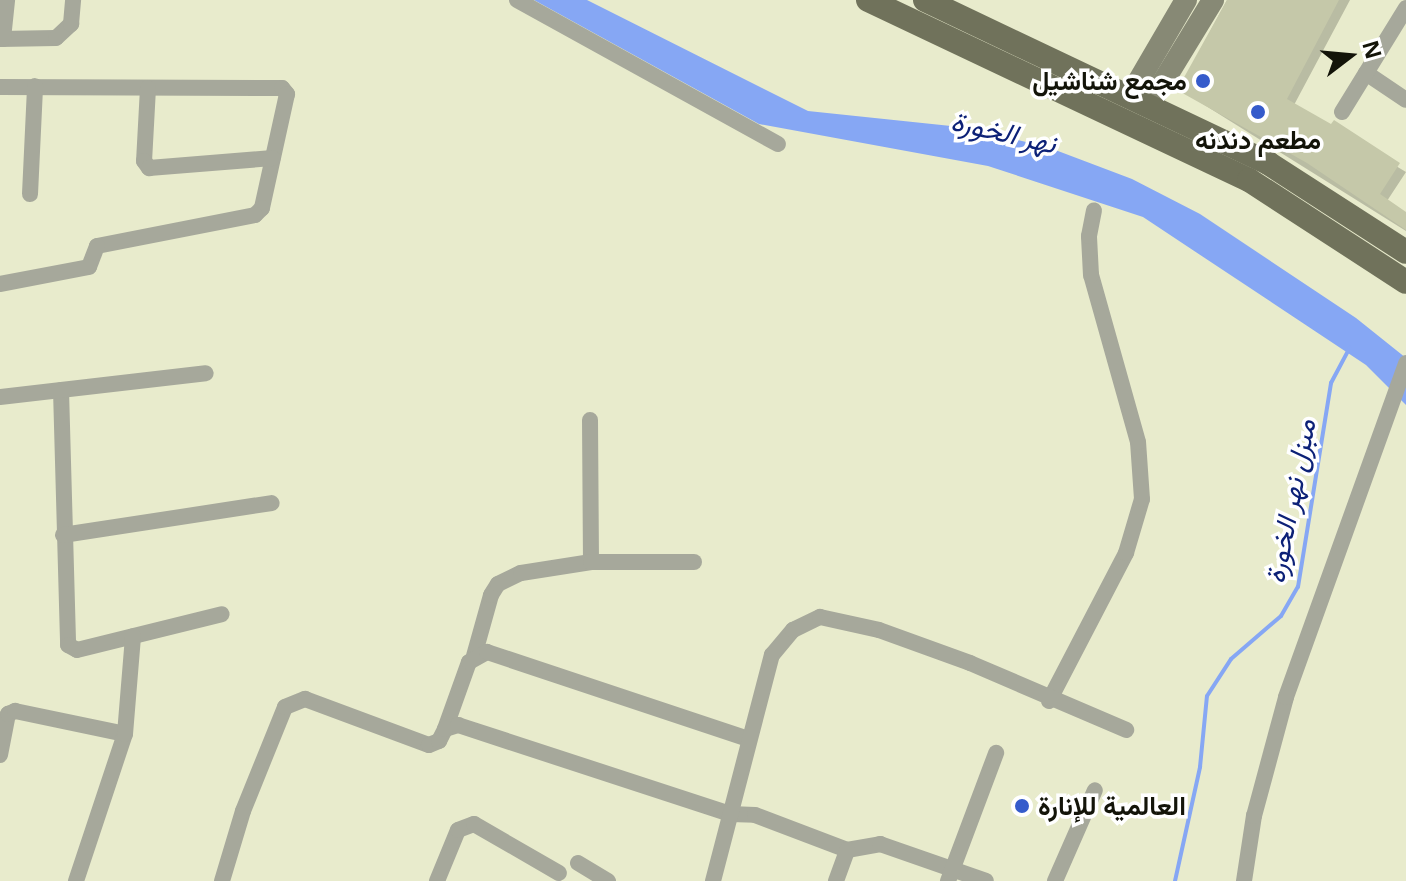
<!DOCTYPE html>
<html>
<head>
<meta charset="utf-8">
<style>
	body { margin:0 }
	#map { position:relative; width:1406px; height:881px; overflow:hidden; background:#e8ebcc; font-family:"Noto Sans",Vazirmatn,sans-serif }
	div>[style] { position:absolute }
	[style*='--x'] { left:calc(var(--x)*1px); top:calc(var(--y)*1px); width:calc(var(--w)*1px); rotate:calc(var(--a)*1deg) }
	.water>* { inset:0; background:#86a7f4 }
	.shadow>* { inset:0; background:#0003 }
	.stream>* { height:4px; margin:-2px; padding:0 2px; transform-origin:2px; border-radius:2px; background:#86a7f4 }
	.building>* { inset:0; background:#c5c8a9 }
	.street>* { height:16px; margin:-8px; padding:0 8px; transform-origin:8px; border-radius:8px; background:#a6a89b }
	.secondary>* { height:22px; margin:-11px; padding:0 11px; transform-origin:11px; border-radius:11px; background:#878975 }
	.primary>* { height:24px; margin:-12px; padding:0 12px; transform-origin:12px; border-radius:12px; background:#70725b }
	.dots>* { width:22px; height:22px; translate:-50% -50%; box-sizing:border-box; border:4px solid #fff; border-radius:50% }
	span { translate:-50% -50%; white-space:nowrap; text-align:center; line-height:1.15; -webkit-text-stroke:7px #fff; paint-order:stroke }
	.poi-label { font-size:26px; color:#131409; font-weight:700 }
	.right { translate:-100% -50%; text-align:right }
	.left { translate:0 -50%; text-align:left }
	.water-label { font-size:28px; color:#0c2177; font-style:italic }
	.north { position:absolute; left:1310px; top:16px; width:80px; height:80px; -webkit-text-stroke:6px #fff; paint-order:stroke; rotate:74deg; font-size:22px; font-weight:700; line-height:32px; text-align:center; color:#131409 }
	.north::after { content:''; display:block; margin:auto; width:28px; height:36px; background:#131409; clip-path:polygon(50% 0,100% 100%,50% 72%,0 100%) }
</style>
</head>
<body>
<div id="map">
	<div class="water">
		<div style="clip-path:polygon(534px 0,587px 0,808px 111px,970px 128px,1050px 148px,1132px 179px,1200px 214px,1356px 318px,1406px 358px,1406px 405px,1366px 365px,1143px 217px,988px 166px,759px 124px)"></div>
	</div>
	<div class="shadow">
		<div style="clip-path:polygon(1227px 0,1350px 0,1294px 105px,1406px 172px,1387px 201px,1406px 215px,1406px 231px,1179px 89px)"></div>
	</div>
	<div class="stream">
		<div style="--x:1175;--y:881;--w:117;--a:-77.6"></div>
		<div style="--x:1200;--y:767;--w:71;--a:-84.4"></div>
		<div style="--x:1207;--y:696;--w:44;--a:-57"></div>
		<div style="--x:1231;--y:659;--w:66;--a:-40.7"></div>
		<div style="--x:1281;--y:616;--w:34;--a:-60"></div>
		<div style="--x:1298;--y:587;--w:207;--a:-80.8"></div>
		<div style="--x:1331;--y:383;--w:40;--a:-62"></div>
	</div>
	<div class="building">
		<div style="clip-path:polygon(1227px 0,1339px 0,1287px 99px,1331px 124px,1334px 120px,1400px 163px,1380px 194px,1406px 212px,1406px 230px,1307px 163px,1177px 90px)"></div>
	</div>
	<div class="street">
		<div style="--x:517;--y:0;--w:298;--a:28.9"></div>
		<div style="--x:0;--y:39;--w:56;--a:-1"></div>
		<div style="--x:56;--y:38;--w:21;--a:-43"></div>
		<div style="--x:71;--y:24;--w:24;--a:-85"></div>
		<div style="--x:3;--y:39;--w:39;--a:-84"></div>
		<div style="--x:1366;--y:73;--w:48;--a:34"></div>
		<div style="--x:0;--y:87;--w:282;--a:0.2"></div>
		<div style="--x:282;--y:88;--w:8;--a:50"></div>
		<div style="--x:287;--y:94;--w:117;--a:102.4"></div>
		<div style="--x:262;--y:208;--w:10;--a:135"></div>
		<div style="--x:255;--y:215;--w:161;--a:168.9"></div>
		<div style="--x:97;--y:246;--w:22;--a:111"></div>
		<div style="--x:89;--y:267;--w:91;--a:169.2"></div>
		<div style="--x:148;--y:88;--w:73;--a:93.1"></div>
		<div style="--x:144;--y:161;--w:9;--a:54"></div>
		<div style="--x:149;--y:168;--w:124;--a:-4.6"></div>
		<div style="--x:1342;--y:112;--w:122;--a:-58.4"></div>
		<div style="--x:30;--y:194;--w:108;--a:-87.3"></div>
		<div style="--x:61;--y:390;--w:255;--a:88.4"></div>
		<div style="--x:68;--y:645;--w:10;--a:29"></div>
		<div style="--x:77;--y:650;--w:149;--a:-13.9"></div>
		<div style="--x:0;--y:397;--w:207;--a:-6.6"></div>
		<div style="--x:590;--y:420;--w:142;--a:89.6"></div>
		<div style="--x:63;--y:535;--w:211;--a:-8.7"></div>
		<div style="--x:474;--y:656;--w:63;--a:-74.4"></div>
		<div style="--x:491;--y:595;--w:13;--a:-58"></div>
		<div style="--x:498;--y:584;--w:25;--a:-26"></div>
		<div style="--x:521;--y:573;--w:71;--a:-8.9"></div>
		<div style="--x:591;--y:562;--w:103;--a:0"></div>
		<div style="--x:1049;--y:701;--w:167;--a:-62.5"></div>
		<div style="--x:1126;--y:553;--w:56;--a:-73.5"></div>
		<div style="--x:1142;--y:499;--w:57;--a:-94"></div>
		<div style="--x:1138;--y:442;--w:173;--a:-105.7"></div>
		<div style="--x:1091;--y:275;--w:39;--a:-93"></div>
		<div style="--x:1089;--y:236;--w:26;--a:-79"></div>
		<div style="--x:445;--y:729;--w:71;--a:-70.3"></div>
		<div style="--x:469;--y:662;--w:21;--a:-29"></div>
		<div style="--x:487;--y:652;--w:275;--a:18.4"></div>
		<div style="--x:0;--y:755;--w:42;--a:-79"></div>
		<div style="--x:8;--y:714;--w:8;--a:-23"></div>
		<div style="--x:15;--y:711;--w:112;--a:11.8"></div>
		<div style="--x:578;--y:863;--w:35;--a:31"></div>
		<div style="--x:76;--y:881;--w:155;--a:-71.6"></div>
		<div style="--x:125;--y:734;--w:98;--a:-85.3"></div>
		<div style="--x:222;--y:881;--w:73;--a:-73.3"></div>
		<div style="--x:243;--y:811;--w:112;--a:-68"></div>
		<div style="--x:285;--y:707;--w:22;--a:-22"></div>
		<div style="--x:305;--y:699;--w:132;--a:20.4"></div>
		<div style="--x:429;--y:745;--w:11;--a:-22"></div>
		<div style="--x:439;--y:741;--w:13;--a:-63"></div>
		<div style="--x:445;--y:729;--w:14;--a:-17"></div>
		<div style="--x:458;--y:725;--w:286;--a:18.1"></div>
		<div style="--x:730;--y:814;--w:25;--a:2"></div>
		<div style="--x:755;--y:815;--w:98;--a:20.8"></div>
		<div style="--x:847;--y:850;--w:34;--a:-10"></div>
		<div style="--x:880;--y:844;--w:112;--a:19.2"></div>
		<div style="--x:437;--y:881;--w:55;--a:-67.6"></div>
		<div style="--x:458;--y:830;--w:17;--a:-21"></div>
		<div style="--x:474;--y:824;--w:98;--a:30"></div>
		<div style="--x:713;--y:881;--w:234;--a:-75.4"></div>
		<div style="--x:772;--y:655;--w:33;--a:-50"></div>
		<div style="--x:793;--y:630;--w:30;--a:-26"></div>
		<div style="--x:820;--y:617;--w:60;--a:12.4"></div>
		<div style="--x:879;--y:630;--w:97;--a:19.9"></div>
		<div style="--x:970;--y:663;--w:170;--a:23.2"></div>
		<div style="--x:836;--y:881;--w:33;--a:-70"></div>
		<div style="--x:948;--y:881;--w:137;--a:-69.4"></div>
		<div style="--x:1055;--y:881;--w:99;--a:-66.3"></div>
		<div style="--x:1244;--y:881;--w:66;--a:-81.3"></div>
		<div style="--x:1254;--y:816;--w:123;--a:-74.9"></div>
		<div style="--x:1286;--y:697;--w:355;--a:-70.2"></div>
	</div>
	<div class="secondary">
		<div style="--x:1131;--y:94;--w:109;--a:-59.7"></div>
		<div style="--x:1149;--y:105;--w:123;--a:-58.6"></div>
	</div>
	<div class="primary">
		<div style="--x:868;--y:0;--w:421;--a:25.3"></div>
		<div style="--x:1249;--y:180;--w:187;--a:33"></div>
		<div style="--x:925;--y:0;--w:380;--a:25.4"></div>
		<div style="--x:1268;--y:163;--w:164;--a:32.8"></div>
	</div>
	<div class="dots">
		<div style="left:1203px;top:81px;background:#355bcb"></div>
		<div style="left:1258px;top:112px;background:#355bcb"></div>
		<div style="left:1022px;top:806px;background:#355bcb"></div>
	</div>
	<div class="poi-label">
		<span class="right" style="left:1187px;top:81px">مجمع شناشيل</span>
		<span style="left:1258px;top:140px">مطعم دندنه</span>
		<span class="left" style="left:1038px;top:806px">العالمية للإنارة</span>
	</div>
	<div class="water-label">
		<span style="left:1004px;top:131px;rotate:13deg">نهر الخورة</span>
		<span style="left:1289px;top:501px;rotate:-79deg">مبزل نهر الخورة</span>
	</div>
	<div class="north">N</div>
</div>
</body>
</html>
